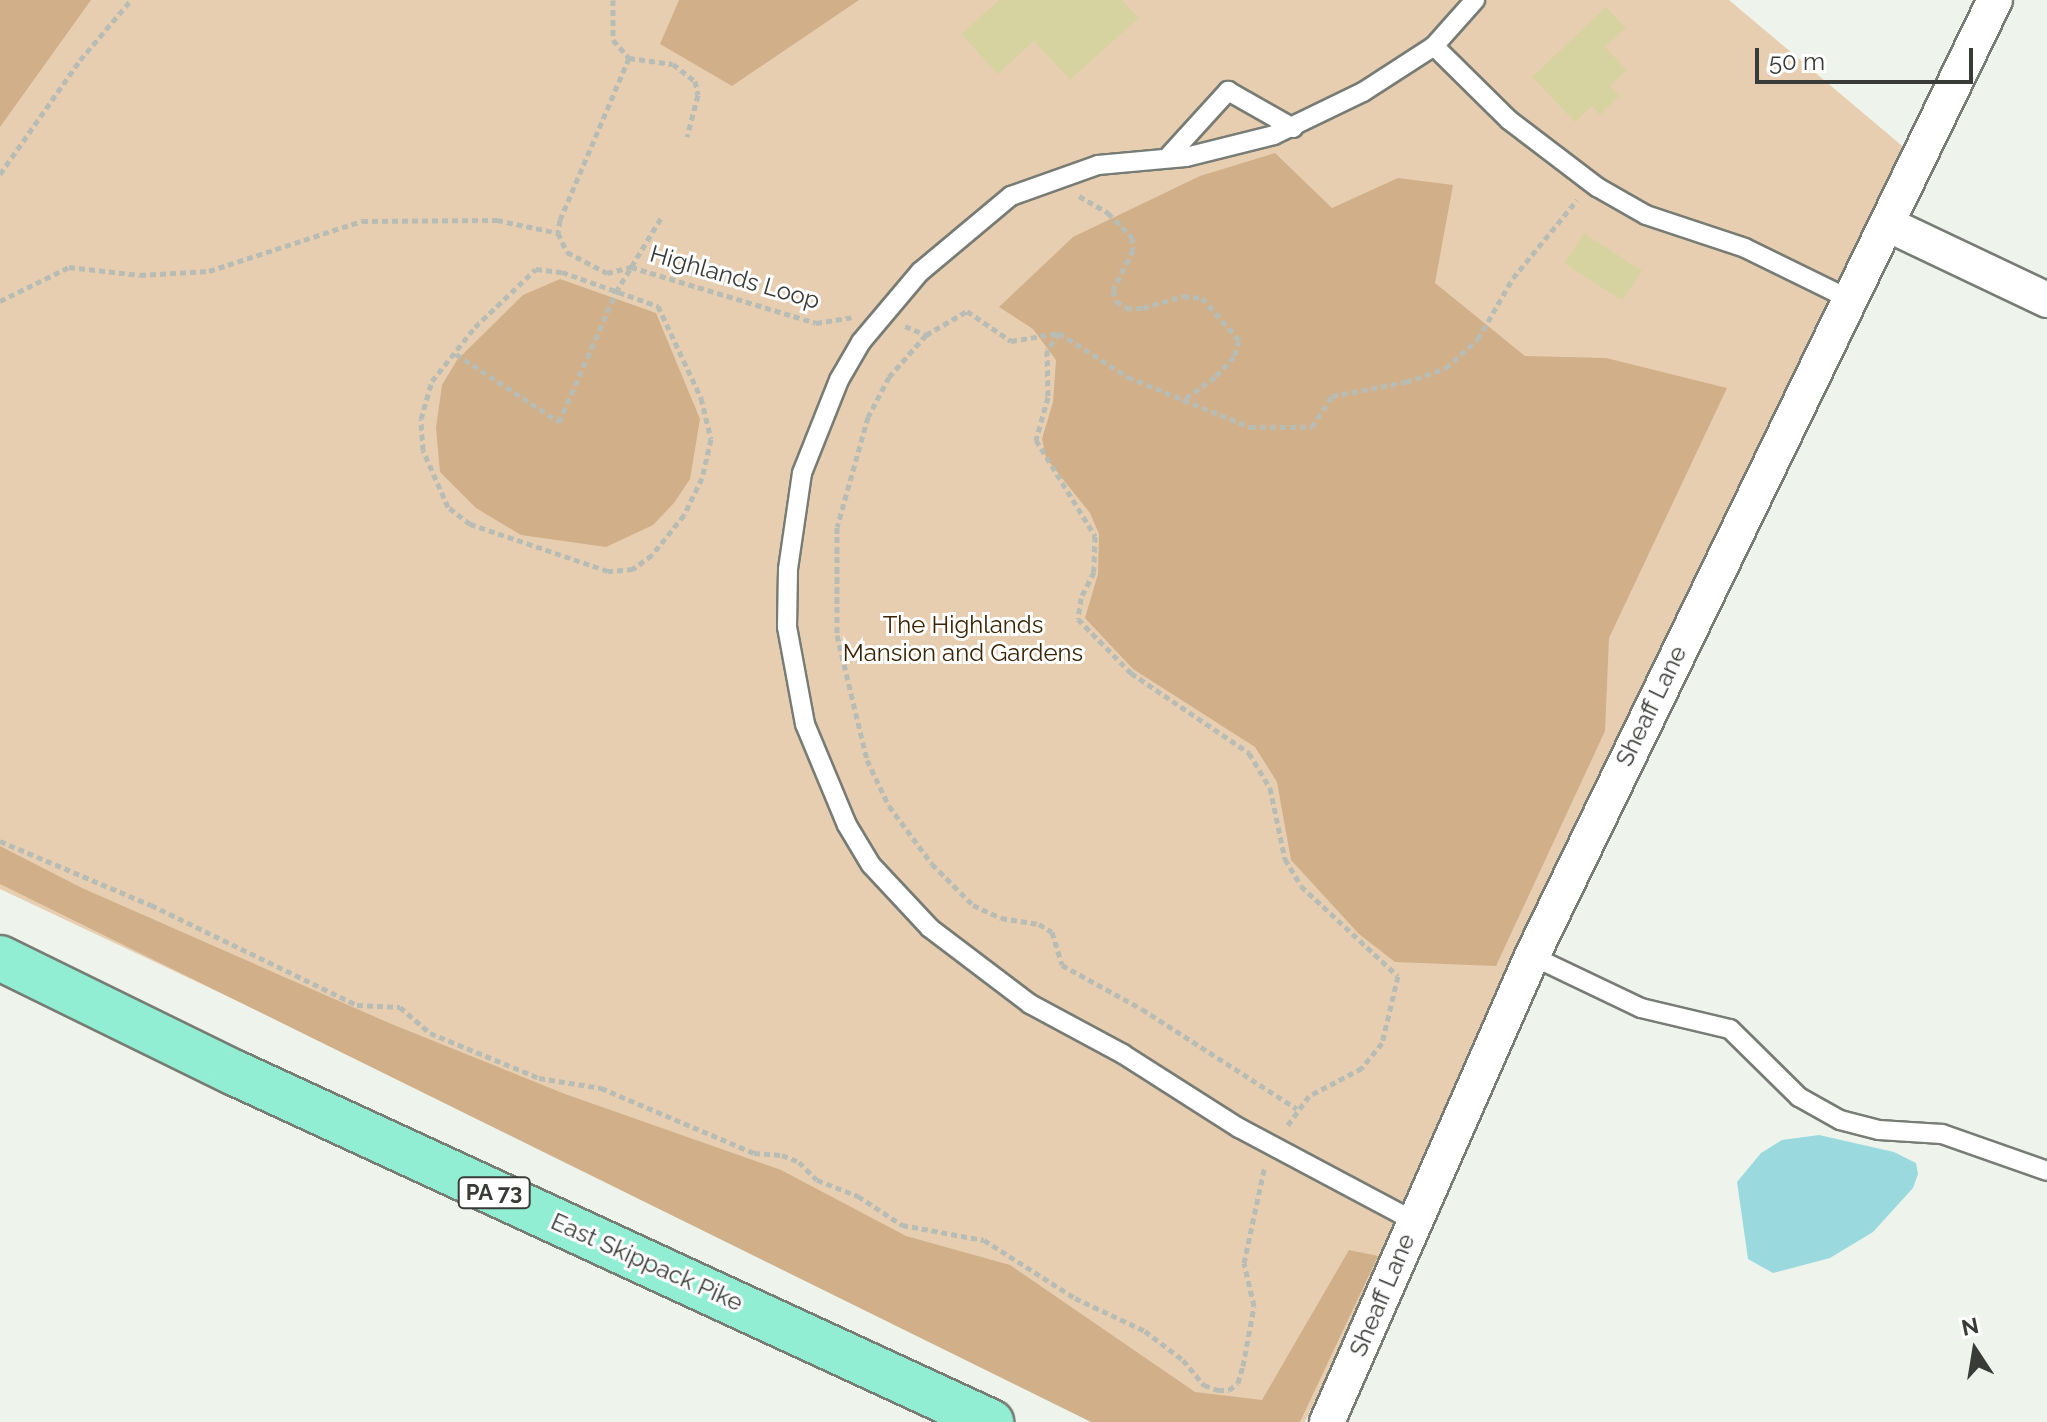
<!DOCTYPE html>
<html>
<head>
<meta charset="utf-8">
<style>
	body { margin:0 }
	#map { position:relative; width:2047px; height:1422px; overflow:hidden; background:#eef4ec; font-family:Raleway,sans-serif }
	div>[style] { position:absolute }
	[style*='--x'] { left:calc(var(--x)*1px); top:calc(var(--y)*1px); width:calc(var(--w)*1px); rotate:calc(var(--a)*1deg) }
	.green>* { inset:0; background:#e8ceb1 }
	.forest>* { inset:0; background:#d0af89 }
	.water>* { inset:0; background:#9adadf }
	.building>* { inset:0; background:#d7d3a1; transform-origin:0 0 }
	.path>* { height:5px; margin-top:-2.5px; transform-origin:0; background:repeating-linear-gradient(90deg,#b7bcb5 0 6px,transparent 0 10px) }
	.roads { filter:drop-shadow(2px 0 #777c75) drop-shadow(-2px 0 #777c75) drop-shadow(0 2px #777c75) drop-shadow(0 -2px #777c75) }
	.service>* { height:18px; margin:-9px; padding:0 9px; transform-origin:9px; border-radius:9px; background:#fff }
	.minor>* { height:34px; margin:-17px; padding:0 17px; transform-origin:17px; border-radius:17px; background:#fff }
	.primary>* { height:44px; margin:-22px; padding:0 22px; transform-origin:22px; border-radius:22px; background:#92eed2 }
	span { translate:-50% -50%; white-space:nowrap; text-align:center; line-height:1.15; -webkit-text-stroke:6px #fff; paint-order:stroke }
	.shield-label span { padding:2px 6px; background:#fff; border:2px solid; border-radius:6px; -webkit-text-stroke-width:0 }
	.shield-label { font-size:22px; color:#383b37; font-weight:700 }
	.street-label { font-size:24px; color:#383b37 }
	.park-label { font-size:24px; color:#3b2403 }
	.north { position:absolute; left:1935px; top:1310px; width:80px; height:80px; -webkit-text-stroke:6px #fff; paint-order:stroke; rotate:348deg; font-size:22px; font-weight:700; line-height:32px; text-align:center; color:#383b37 }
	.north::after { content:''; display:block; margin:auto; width:28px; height:36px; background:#383b37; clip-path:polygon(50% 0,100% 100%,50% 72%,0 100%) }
	.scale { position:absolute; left:1755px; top:48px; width:218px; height:36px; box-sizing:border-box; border:4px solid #383b37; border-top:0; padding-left:10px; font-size:24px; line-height:28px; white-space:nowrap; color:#383b37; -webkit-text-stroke:6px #fff; paint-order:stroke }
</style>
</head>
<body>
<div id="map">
	<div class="green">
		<div style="clip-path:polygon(0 0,1729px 0,1907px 150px,1534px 926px,1305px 1422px,1130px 1422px,0 889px)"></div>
	</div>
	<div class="forest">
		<div style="clip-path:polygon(0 0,91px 0,0 127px)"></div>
		<div style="clip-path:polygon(679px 0,859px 0,732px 86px,660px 44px)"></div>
		<div style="clip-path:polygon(1275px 153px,1332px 208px,1398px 178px,1453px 185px,1435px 283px,1525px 356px,1606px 358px,1727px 388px,1609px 638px,1605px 731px,1496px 966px,1395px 962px,1359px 934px,1291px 860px,1277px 782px,1255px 747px,1133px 669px,1085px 618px,1098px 574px,1099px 534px,1090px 513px,1046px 458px,1042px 439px,1053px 402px,1056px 360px,1033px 329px,999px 307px,1073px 237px,1200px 176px)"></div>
		<div style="clip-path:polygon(560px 279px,656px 313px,700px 419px,690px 479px,674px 503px,653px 525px,606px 547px,521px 535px,476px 508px,440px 472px,436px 428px,442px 385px,457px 360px,523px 295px)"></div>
		<div style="clip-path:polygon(0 846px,82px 888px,389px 1023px,565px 1094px,781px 1170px,906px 1236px,1010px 1265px,1195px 1392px,1262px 1400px,1349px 1250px,1378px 1256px,1300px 1422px,1091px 1422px,0 884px)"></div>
	</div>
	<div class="water">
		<div style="clip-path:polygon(1819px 1135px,1894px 1152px,1916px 1163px,1918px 1174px,1913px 1188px,1873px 1232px,1830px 1258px,1773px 1273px,1748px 1259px,1737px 1182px,1761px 1153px,1782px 1140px)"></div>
	</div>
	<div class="building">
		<div style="clip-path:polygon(999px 0,1122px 0,1139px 18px,1070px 80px,1034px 41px,998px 74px,961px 34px)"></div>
		<div style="clip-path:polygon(1606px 7px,1626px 28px,1605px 47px,1627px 70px,1610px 86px,1619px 96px,1600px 115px,1592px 106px,1575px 122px,1532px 77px)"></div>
		<div style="left:1584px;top:233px;width:69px;height:36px;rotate:33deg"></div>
	</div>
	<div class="path">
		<div style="--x:613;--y:0;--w:40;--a:90"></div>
		<div style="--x:613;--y:40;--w:24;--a:48"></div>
		<div style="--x:629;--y:58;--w:176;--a:113.1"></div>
		<div style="--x:560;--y:220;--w:13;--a:99"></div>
		<div style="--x:558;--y:233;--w:21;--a:65"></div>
		<div style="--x:567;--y:252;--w:45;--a:27.7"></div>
		<div style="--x:607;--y:273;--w:25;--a:-14"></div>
		<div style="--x:631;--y:267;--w:193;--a:16.8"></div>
		<div style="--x:816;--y:323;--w:36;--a:-9"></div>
		<div style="--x:629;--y:58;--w:44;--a:7.8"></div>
		<div style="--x:673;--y:64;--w:28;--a:38"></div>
		<div style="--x:695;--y:81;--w:14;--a:78"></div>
		<div style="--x:698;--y:95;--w:43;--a:104.7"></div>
		<div style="--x:0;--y:174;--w:139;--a:-54.9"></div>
		<div style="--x:80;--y:60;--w:79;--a:-49.6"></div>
		<div style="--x:1079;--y:196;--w:34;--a:30"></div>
		<div style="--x:1108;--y:213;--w:34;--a:45"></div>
		<div style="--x:1132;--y:237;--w:13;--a:86"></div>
		<div style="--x:1133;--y:250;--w:45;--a:116.6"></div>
		<div style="--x:1113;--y:290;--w:11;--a:75"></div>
		<div style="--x:1116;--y:301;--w:12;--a:35"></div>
		<div style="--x:1126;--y:308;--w:17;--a:0"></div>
		<div style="--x:1143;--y:308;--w:42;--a:-16.7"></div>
		<div style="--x:1183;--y:296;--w:19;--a:6"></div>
		<div style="--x:1202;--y:298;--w:56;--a:48.6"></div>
		<div style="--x:1239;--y:340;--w:18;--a:106"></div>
		<div style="--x:1234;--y:357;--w:28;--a:134"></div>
		<div style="--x:1215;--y:377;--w:41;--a:144"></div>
		<div style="--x:536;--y:269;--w:26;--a:7"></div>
		<div style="--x:562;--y:272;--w:102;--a:19.5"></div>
		<div style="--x:658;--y:306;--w:102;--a:64.9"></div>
		<div style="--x:701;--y:398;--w:42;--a:76.3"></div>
		<div style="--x:711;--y:439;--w:40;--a:103"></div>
		<div style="--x:702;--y:478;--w:41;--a:115.9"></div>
		<div style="--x:684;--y:515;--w:51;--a:128.7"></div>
		<div style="--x:652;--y:555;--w:24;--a:144"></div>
		<div style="--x:633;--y:569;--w:25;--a:175"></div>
		<div style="--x:608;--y:571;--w:146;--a:-161.2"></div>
		<div style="--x:470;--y:524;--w:28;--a:-142"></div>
		<div style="--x:448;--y:507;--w:62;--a:-113.7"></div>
		<div style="--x:423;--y:450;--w:31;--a:-94"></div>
		<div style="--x:421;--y:419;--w:40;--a:-74"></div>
		<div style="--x:432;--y:381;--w:69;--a:-51.5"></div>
		<div style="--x:475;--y:327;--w:84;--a:-43.6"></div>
		<div style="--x:0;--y:301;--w:77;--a:-26.2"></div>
		<div style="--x:69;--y:267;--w:71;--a:6.4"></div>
		<div style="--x:140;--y:275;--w:69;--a:-3.3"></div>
		<div style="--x:209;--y:271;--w:161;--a:-18.1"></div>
		<div style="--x:362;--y:221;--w:135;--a:-0.4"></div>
		<div style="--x:497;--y:220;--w:62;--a:12"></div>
		<div style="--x:905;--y:326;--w:23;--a:23"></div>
		<div style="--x:926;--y:335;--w:48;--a:-30.3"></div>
		<div style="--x:967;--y:311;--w:53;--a:34.3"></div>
		<div style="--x:1011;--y:341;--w:49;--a:-9.5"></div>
		<div style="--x:1059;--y:333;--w:21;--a:125"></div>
		<div style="--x:1047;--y:350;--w:47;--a:88.8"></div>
		<div style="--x:1048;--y:397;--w:45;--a:105.6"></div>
		<div style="--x:1036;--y:440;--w:113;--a:58.4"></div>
		<div style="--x:1095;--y:536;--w:36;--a:92"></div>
		<div style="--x:1094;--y:572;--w:29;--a:117"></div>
		<div style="--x:1081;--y:598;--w:21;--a:98"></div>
		<div style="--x:1078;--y:619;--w:76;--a:45.5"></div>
		<div style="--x:1131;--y:673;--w:143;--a:34.1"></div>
		<div style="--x:1249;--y:753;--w:41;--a:59"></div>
		<div style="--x:1270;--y:788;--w:73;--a:78.1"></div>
		<div style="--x:1285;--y:859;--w:31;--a:59"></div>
		<div style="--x:1301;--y:886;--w:132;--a:42.9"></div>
		<div style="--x:1398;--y:976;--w:69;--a:103.4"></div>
		<div style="--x:1382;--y:1043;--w:32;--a:129"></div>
		<div style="--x:1362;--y:1068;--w:60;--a:152.2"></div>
		<div style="--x:1309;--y:1096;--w:39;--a:126"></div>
		<div style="--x:1059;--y:333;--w:82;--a:32.5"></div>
		<div style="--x:1128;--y:377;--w:132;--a:22.3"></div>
		<div style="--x:1250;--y:427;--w:62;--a:0"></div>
		<div style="--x:1312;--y:427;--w:37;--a:-57"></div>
		<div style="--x:1332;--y:396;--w:75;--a:-10.7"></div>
		<div style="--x:1406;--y:382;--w:42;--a:-19.3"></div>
		<div style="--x:1446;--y:368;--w:43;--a:-42.2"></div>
		<div style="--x:1478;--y:339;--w:70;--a:-60.2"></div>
		<div style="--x:1513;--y:278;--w:101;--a:-50.6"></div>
		<div style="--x:926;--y:335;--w:56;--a:131.4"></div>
		<div style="--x:889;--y:377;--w:45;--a:117.7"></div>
		<div style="--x:868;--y:417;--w:114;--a:105.7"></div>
		<div style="--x:837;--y:527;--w:108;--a:90"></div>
		<div style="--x:837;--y:635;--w:129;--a:76.5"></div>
		<div style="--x:867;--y:760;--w:51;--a:64.4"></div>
		<div style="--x:889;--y:806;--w:72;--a:53.4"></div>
		<div style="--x:932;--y:864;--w:58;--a:45"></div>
		<div style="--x:973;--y:905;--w:31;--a:25"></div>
		<div style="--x:1001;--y:918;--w:38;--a:9"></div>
		<div style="--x:1039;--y:924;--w:15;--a:32"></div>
		<div style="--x:1052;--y:932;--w:34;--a:73"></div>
		<div style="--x:1062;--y:965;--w:91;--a:28.8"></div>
		<div style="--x:1142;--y:1009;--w:184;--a:32.8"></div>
		<div style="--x:456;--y:354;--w:123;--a:33.4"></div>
		<div style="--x:559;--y:422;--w:142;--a:-66.3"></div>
		<div style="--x:616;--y:292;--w:87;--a:-58.7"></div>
		<div style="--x:0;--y:841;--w:164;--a:23"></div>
		<div style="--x:151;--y:905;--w:229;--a:25.9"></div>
		<div style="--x:357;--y:1005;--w:43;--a:2.7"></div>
		<div style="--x:400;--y:1007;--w:40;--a:41"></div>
		<div style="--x:430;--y:1033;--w:118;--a:22.4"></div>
		<div style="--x:539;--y:1078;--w:63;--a:9.2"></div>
		<div style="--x:601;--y:1088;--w:166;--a:23"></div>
		<div style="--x:754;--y:1153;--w:28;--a:4"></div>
		<div style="--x:782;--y:1155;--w:18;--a:22"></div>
		<div style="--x:799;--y:1162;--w:25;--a:45"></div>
		<div style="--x:817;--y:1180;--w:44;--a:21.3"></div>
		<div style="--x:858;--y:1196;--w:53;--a:33.4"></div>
		<div style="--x:902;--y:1225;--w:83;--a:10.4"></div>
		<div style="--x:984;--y:1240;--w:108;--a:32.5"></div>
		<div style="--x:1075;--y:1298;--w:77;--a:25.2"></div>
		<div style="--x:1145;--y:1331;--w:48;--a:37.3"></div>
		<div style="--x:1183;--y:1360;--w:33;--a:50"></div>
		<div style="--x:1204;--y:1385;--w:15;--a:20"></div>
		<div style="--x:1218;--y:1390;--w:11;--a:0"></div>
		<div style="--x:1229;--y:1390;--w:11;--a:-38"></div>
		<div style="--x:1238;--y:1383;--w:18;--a:-74"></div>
		<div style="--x:1243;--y:1366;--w:61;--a:-79.6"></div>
		<div style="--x:1254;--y:1306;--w:44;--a:-103.1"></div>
		<div style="--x:1244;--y:1263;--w:100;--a:-77.9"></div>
	</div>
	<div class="roads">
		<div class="service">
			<div style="--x:1434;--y:46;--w:62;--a:-48.3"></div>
			<div style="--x:1167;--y:158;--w:91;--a:-47.7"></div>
			<div style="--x:1228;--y:91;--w:75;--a:29.6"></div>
			<div style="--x:1532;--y:956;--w:121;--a:25.5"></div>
			<div style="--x:1641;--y:1008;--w:91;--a:13.3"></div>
			<div style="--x:1730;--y:1029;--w:97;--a:44.6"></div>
			<div style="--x:1799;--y:1097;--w:47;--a:29.3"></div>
			<div style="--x:1840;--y:1120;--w:40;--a:14.4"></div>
			<div style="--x:1879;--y:1130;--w:63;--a:3.6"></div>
			<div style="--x:1942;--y:1134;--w:111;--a:19.4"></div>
			<div style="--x:1414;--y:1221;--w:198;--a:-152"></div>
			<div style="--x:1239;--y:1128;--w:138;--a:-147.5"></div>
			<div style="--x:1123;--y:1054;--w:106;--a:-151.7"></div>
			<div style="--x:1030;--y:1004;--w:126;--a:-142.8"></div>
			<div style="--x:930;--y:928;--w:86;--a:-133.1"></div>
			<div style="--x:871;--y:865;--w:47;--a:-121"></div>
			<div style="--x:847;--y:825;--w:109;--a:-112.6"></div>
			<div style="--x:805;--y:724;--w:99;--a:-100.5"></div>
			<div style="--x:787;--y:627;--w:58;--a:-89"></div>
			<div style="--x:788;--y:569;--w:97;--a:-81.7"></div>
			<div style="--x:802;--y:473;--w:100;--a:-68.3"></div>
			<div style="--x:839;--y:380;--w:44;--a:-59.9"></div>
			<div style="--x:861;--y:342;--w:92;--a:-49.9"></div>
			<div style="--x:920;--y:272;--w:119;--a:-39.9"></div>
			<div style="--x:1011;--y:196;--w:92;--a:-19.6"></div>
			<div style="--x:1098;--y:165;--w:88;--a:-5.2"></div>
			<div style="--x:1186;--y:157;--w:91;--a:-14"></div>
			<div style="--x:1274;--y:135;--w:99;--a:-25.8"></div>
			<div style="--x:1363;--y:92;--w:85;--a:-32.9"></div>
			<div style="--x:1434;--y:46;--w:105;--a:44.6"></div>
			<div style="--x:1509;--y:120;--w:111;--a:37.3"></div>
			<div style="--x:1597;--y:187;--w:56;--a:29.7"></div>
			<div style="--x:1646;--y:215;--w:104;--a:18.4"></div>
			<div style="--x:1745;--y:248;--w:120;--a:26.1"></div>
		</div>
		<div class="minor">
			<div style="--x:1887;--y:224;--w:177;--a:25.4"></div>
			<div style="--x:1327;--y:1422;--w:509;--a:-66.25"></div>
			<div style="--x:1532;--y:956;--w:1062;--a:-64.16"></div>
		</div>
		<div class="primary">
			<div style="--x:0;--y:958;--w:262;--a:26.1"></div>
			<div style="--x:235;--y:1073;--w:833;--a:24.78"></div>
		</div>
	</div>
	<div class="shield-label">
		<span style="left:494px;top:1193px">PA 73</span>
	</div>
	<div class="street-label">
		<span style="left:735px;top:277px;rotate:16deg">Highlands Loop</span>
		<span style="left:1651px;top:706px;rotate:-64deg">Sheaff Lane</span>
		<span style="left:647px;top:1262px;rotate:24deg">East Skippack Pike</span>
		<span style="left:1382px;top:1295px;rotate:-67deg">Sheaff Lane</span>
	</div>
	<div class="park-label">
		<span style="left:963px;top:639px">The Highlands<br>Mansion and Gardens</span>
	</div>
	<div class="north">N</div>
	<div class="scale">50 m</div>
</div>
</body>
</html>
